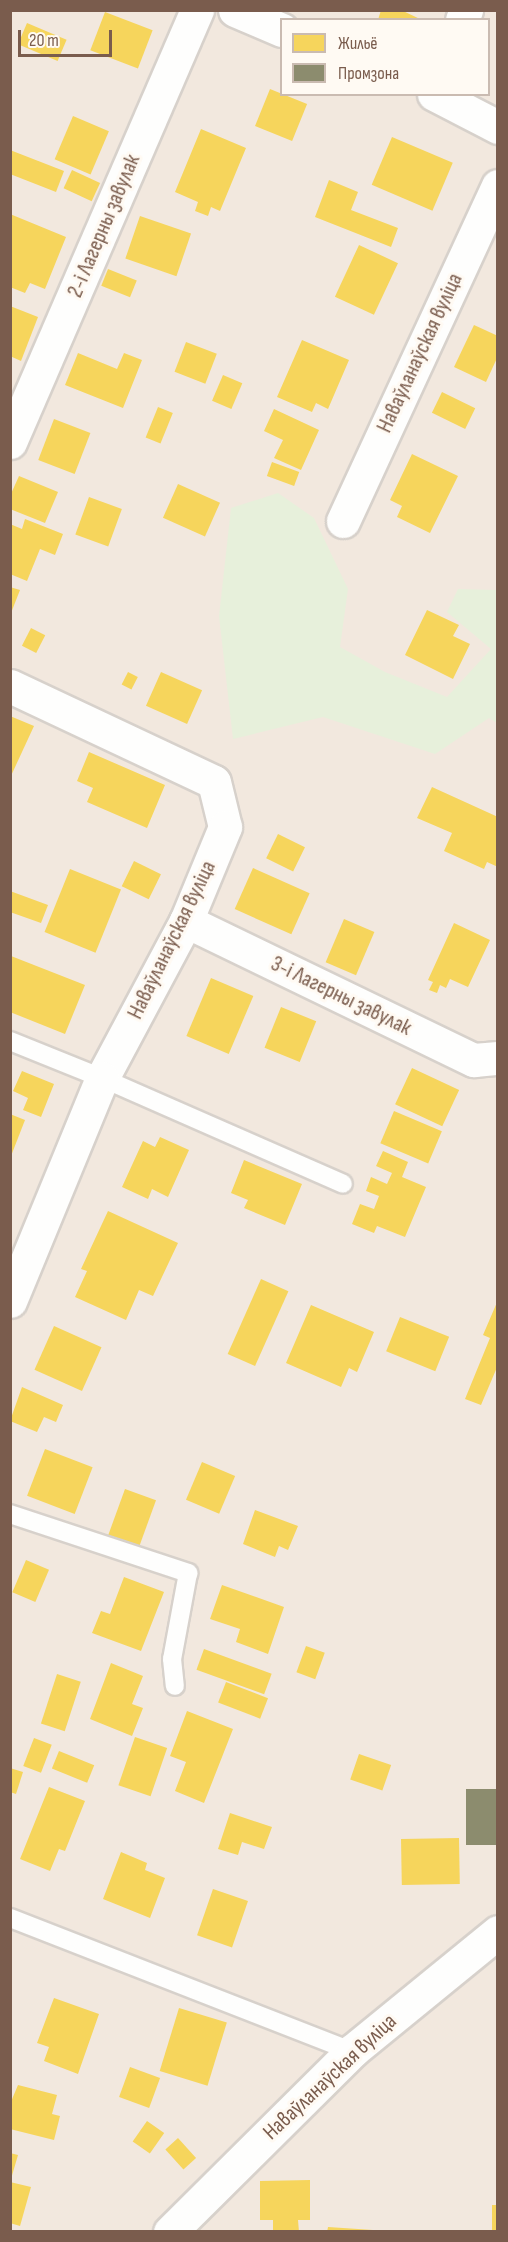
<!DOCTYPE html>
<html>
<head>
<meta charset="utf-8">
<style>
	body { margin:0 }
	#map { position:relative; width:508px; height:2242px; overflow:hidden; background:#f9f5f0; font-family:"Sofia Sans Condensed",sans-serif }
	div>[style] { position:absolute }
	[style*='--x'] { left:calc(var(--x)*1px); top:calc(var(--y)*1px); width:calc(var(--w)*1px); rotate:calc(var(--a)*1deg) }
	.residential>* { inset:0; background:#f2e8de }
	.green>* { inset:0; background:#e7f0db }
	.homes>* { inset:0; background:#f6d55c; transform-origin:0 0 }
	.industry>* { inset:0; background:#8c8c6e; transform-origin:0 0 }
	.roads { filter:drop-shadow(2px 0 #d7d1cb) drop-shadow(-2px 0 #d7d1cb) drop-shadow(0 2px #d7d1cb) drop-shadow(0 -2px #d7d1cb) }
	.service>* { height:18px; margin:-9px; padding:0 9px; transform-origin:9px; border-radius:9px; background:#fefefd }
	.minor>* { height:33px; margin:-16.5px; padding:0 16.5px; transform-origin:16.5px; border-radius:16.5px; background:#fefefd }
	.tertiary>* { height:33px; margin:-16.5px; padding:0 16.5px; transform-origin:16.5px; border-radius:16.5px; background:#fefefd }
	span { translate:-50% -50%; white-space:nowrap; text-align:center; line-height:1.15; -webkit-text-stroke:6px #fffaf3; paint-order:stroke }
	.street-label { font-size:22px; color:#7a5c4d }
	.frame { position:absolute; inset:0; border:12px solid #7a5c4d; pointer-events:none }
	.legend { position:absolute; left:280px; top:18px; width:210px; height:78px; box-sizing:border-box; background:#fffaf3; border:2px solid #cabbb1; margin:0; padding:8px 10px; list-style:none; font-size:18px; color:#7a5c4d }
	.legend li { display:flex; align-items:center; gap:12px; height:30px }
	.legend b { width:30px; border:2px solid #cabbb1 }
	.scale { position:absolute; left:18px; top:30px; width:94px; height:27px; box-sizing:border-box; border:3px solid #7a5c4d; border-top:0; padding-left:8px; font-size:18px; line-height:21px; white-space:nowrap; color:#7a5c4d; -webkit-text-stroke:4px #fffaf3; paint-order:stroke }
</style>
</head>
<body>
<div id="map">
	<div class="residential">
		<div style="clip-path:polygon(evenodd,11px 11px,497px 11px,497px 2231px,11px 2231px,11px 11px,282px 20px,488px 20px,488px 94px,282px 94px,282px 20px)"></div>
	</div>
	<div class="green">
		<div style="clip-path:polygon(278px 493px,314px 518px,348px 589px,340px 647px,385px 672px,447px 697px,491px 649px,447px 612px,458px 589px,497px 590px,497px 723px,489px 718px,435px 754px,323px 717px,233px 739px,219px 616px,231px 508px)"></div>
	</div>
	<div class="homes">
		<div style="clip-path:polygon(381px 10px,401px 10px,422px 20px,378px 20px)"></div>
		<div style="left:105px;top:12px;width:51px;height:41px;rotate:21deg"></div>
		<div style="left:27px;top:23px;width:43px;height:23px;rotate:23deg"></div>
		<div style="left:270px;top:89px;width:40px;height:40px;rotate:22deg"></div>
		<div style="left:73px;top:116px;width:39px;height:47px;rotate:23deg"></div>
		<div style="clip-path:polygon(201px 129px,246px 148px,220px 211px,211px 207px,208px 216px,195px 211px,198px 202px,175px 192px)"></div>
		<div style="left:392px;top:137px;width:66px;height:52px;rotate:23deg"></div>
		<div style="clip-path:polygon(10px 150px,64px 171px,56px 192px,10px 174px)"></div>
		<div style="left:72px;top:170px;width:31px;height:20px;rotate:25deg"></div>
		<div style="clip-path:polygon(329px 180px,358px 192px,351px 210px,398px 228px,391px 247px,315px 217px)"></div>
		<div style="clip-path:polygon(10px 214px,66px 237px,45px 289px,30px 283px,25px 293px,10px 287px)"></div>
		<div style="left:140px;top:216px;width:54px;height:45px;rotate:19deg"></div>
		<div style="left:359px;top:245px;width:43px;height:57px;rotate:25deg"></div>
		<div style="left:108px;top:269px;width:31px;height:18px;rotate:22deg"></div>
		<div style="clip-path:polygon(10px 306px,38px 317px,21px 361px,10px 356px)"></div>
		<div style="clip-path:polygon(474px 325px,498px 336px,498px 356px,486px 382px,454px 367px)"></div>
		<div style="clip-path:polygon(302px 340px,349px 360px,328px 409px,316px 403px,312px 412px,277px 397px)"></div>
		<div style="left:186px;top:342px;width:33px;height:32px;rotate:21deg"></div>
		<div style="clip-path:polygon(78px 353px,117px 369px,124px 353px,142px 360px,123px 408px,65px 385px)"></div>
		<div style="left:223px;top:375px;width:21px;height:28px;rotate:23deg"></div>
		<div style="left:442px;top:392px;width:37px;height:23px;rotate:26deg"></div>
		<div style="left:158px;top:407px;width:16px;height:33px;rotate:22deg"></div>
		<div style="clip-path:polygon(274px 409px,319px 430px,301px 470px,274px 458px,283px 440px,264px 431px)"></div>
		<div style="left:54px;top:419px;width:39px;height:44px;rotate:21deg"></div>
		<div style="clip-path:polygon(412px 454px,458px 476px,430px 533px,397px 517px,402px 506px,390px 500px)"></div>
		<div style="left:272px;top:462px;width:29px;height:15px;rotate:20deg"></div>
		<div style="clip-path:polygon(19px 476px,58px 492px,45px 523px,10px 509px,10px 496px)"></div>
		<div style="left:178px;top:484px;width:46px;height:37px;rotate:24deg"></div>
		<div style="left:89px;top:497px;width:35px;height:40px;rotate:20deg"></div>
		<div style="clip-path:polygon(25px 519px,63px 534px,55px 555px,40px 549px,27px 581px,10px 574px,10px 524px,22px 529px)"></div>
		<div style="clip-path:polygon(10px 587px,20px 590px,11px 613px,10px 613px)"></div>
		<div style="clip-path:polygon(427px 610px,459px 625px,453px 636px,470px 644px,453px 679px,405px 655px)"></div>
		<div style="left:31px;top:628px;width:16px;height:20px;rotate:27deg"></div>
		<div style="left:128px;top:672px;width:11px;height:14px;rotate:27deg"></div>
		<div style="left:161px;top:672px;width:45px;height:37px;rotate:24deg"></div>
		<div style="clip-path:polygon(10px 716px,34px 726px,10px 778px)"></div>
		<div style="clip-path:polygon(89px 752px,165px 785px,147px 828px,87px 802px,93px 788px,77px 781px)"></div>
		<div style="clip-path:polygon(432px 787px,498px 817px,498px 867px,487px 862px,484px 869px,444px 851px,452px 833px,417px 818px)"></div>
		<div style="left:278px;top:834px;width:30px;height:27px;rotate:26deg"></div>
		<div style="left:134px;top:861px;width:30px;height:28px;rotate:26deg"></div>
		<div style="left:253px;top:868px;width:62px;height:45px;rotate:24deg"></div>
		<div style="left:70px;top:869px;width:55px;height:68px;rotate:22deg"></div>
		<div style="clip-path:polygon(10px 891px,48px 905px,41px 923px,10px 912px)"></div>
		<div style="left:344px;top:919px;width:33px;height:47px;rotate:23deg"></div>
		<div style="clip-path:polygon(454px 923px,490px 940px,468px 987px,450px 979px,446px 988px,440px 985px,437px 993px,429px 990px,433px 982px,428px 980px)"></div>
		<div style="clip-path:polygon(11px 956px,85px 985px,65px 1034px,10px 1012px)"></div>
		<div style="left:211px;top:978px;width:46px;height:63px;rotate:23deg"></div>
		<div style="left:281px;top:1007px;width:38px;height:44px;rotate:22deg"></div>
		<div style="left:412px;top:1068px;width:52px;height:40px;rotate:25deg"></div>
		<div style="clip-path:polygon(22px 1071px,54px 1084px,41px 1117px,23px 1110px,28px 1098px,13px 1091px)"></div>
		<div style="left:394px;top:1111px;width:52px;height:35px;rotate:23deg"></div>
		<div style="clip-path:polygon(10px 1114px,25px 1120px,11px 1156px,10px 1156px)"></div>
		<div style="clip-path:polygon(160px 1137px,189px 1150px,168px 1197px,152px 1189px,148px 1199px,122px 1187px,143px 1141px,155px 1147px)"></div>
		<div style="clip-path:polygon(383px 1151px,408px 1162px,402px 1177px,426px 1187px,405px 1237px,377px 1226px,374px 1233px,352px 1224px,360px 1204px,374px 1209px,379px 1196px,366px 1191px,371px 1177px,387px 1184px,392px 1173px,376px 1166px)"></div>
		<div style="clip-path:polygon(244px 1160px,302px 1184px,285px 1225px,244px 1208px,248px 1200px,231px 1193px)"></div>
		<div style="clip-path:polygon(108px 1211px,178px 1243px,153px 1296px,139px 1290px,126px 1320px,75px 1297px,87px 1271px,81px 1269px)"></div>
		<div style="left:261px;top:1279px;width:30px;height:82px;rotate:24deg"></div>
		<div style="clip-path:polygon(498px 1300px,498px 1365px,481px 1405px,465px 1399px,490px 1338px,483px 1335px)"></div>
		<div style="clip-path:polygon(311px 1305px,374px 1332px,357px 1372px,349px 1368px,341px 1387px,286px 1363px)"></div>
		<div style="left:400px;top:1317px;width:53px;height:37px;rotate:22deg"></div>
		<div style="left:54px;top:1326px;width:52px;height:48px;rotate:24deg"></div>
		<div style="clip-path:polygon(22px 1387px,63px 1405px,56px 1422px,44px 1417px,37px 1432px,10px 1421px)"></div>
		<div style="left:45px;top:1449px;width:51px;height:50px;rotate:21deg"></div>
		<div style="left:202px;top:1462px;width:36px;height:41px;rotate:23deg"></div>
		<div style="left:125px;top:1489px;width:33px;height:51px;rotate:20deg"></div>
		<div style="clip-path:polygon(255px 1510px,298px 1526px,288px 1550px,279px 1546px,275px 1557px,243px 1544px)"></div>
		<div style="left:26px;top:1560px;width:25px;height:35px;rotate:23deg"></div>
		<div style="clip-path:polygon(124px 1577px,164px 1592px,141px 1651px,92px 1633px,101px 1611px,110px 1614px)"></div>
		<div style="clip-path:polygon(222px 1585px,284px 1607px,268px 1654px,236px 1642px,240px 1629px,210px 1619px)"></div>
		<div style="left:306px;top:1646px;width:20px;height:28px;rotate:20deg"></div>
		<div style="left:204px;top:1649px;width:72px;height:22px;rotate:20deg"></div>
		<div style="clip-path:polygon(111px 1663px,143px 1676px,132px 1704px,143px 1708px,132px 1736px,90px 1719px)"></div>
		<div style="left:57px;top:1674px;width:25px;height:52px;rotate:18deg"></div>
		<div style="left:226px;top:1682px;width:45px;height:22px;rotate:21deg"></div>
		<div style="clip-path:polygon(187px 1711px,233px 1729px,204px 1803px,175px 1791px,186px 1762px,170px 1756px)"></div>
		<div style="left:135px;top:1737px;width:34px;height:51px;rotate:19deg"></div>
		<div style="left:34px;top:1738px;width:19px;height:30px;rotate:21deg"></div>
		<div style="left:59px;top:1751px;width:38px;height:19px;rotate:22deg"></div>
		<div style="left:359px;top:1754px;width:34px;height:27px;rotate:19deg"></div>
		<div style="clip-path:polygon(10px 1768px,23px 1772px,16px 1794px,10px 1792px)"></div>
		<div style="clip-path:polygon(49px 1787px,85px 1801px,65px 1851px,59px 1849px,50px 1871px,20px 1859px)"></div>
		<div style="clip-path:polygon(230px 1813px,272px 1827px,264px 1849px,242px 1842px,238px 1855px,218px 1849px)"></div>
		<div style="left:459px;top:1838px;width:46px;height:58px;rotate:89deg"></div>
		<div style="clip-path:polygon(121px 1852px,147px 1863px,145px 1870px,165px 1878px,150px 1918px,103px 1899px)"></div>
		<div style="left:213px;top:1889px;width:37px;height:49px;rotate:19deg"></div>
		<div style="clip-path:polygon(54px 1998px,99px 2014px,78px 2074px,44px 2061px,49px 2047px,37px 2043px)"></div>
		<div style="left:179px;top:2008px;width:50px;height:66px;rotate:17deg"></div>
		<div style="left:130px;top:2067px;width:32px;height:32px;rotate:20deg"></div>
		<div style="clip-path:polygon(18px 2085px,57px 2095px,52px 2114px,60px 2116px,54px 2140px,10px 2129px,10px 2104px)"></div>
		<div style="left:147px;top:2121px;width:21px;height:25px;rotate:35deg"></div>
		<div style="left:178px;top:2138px;width:27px;height:17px;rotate:48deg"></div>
		<div style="clip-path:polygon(10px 2153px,18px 2155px,11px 2179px,10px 2179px)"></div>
		<div style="clip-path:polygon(310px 2180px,310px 2220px,298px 2220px,299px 2232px,273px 2232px,273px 2220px,260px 2220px,260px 2181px)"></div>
		<div style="clip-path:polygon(10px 2182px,31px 2187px,20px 2226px,10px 2223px)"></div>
		<div style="left:492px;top:2205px;width:6px;height:27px"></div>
		<div style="clip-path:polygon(328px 2227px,373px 2230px,373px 2232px,327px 2232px)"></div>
	</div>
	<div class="industry">
		<div style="left:498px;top:1789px;width:56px;height:32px;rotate:90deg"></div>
	</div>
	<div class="roads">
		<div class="service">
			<div style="--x:10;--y:1041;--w:99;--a:21.9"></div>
			<div style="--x:102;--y:1078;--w:263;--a:23.7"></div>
			<div style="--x:10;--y:1514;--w:188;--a:18.3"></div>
			<div style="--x:188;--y:1573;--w:87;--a:100.5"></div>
			<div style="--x:172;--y:1659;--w:27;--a:84"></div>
			<div style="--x:10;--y:1918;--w:367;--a:21.3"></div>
		</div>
		<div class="minor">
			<div style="--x:235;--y:10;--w:51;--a:23.1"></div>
			<div style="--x:462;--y:20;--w:11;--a:-68"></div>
			<div style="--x:434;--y:94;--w:72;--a:27.3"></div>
			<div style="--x:10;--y:442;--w:471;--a:-66.6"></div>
			<div style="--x:343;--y:521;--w:369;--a:-65.2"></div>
			<div style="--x:10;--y:686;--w:225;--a:25.2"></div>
			<div style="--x:214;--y:782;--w:46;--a:76.3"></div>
			<div style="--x:225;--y:827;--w:102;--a:112.5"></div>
			<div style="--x:186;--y:921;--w:178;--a:118.1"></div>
			<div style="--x:102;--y:1078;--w:241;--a:112.4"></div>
			<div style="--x:186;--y:921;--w:320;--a:25.8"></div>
			<div style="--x:474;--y:1060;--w:24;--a:-5"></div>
		</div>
		<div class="tertiary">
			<div style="--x:170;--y:2232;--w:257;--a:-44.8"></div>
			<div style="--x:352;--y:2051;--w:188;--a:-39.2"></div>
		</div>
	</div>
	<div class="street-label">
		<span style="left:104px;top:226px;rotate:-67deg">2-і Лагерны завулак</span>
		<span style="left:420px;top:353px;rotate:-65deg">Наваўланаўская вуліца</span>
		<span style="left:172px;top:940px;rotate:-64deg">Наваўланаўская вуліца</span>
		<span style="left:341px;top:996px;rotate:26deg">3-і Лагерны завулак</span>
		<span style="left:330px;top:2077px;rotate:-43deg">Наваўланаўская вуліца</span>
	</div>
	<div class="frame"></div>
	<ul class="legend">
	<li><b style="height:16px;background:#f6d55c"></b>Жильё</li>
	<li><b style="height:16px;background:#8c8c6e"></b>Промзона</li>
	</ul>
	<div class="scale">20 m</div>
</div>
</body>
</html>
